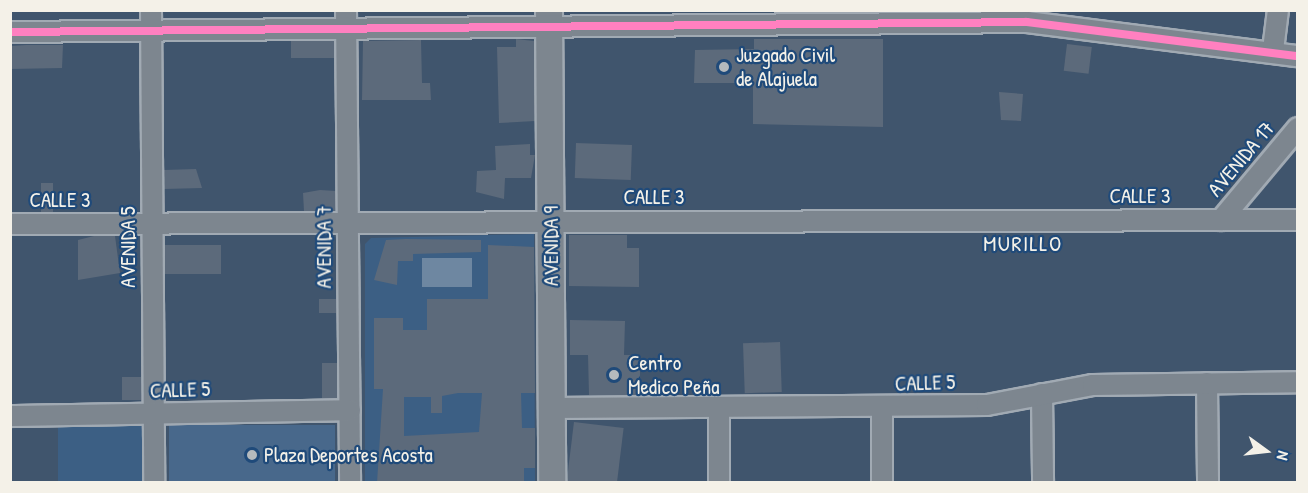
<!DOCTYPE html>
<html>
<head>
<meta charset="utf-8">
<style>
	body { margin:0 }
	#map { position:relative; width:1308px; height:493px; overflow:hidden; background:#40556d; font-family:"Patrick Hand",sans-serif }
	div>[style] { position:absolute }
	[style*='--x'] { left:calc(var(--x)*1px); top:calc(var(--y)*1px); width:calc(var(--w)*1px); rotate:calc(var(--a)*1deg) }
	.built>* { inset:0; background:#3c5f84; transform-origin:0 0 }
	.green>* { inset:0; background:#48688b; transform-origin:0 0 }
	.water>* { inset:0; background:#6e87a1; transform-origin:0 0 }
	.building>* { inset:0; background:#5c6a7b; transform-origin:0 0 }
	.roads { filter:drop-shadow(2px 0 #a1aab3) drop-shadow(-2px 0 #a1aab3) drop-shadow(0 2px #a1aab3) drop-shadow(0 -2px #a1aab3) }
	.minor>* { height:20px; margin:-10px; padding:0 10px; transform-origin:10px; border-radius:10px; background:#7d868f }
	.major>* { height:26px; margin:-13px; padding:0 13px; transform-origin:13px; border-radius:13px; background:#7d868f }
	.cycleway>* { height:8px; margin:-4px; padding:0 4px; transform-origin:4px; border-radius:4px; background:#ff80c0 }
	.dots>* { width:16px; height:16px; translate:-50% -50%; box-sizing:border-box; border:3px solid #1f4a7a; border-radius:50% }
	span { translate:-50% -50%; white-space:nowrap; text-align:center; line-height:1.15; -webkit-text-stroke:4.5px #1f4a7a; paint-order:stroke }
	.poi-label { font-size:21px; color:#f4f1e8 }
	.left { translate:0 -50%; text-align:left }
	.street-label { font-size:21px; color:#f4f1e8 }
	.neighbourhood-label { font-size:22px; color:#f4f1e8; letter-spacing:1.5px }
	.frame { position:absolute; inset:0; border:12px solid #f4f1e8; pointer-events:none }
	.north { position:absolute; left:1236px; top:421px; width:60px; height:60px; -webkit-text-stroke:4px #1f4a7a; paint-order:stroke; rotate:105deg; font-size:16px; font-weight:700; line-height:24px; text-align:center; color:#f4f1e8 }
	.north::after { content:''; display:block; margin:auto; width:21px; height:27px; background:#f4f1e8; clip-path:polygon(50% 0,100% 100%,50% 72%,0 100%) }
</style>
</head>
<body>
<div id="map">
	<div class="built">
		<div style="clip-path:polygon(534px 234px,535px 482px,365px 482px,365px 244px,371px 238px)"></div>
		<div style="left:58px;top:425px;width:84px;height:57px"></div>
	</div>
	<div class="green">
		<div style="left:335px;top:425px;width:57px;height:166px;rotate:90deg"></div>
	</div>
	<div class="water">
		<div style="left:472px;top:258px;width:29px;height:50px;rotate:90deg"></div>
	</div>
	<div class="building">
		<div style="clip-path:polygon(516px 39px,534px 41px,535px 121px,499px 123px,497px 47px,516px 47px)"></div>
		<div style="clip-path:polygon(754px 39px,883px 39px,883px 127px,753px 124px,753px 83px,694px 83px,695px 50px,754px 49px)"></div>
		<div style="clip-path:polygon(421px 40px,422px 83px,430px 83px,431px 100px,362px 100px,363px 41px)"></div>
		<div style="left:291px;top:41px;width:43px;height:17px"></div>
		<div style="left:1067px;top:44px;width:25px;height:27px;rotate:7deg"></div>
		<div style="clip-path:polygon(26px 45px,63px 45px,62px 68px,10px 69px,10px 46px)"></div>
		<div style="clip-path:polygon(999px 92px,1023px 94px,1021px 121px,1001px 120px)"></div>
		<div style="left:576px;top:143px;width:56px;height:35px;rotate:2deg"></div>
		<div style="clip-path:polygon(530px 144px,530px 155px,535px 155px,531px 178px,505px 178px,504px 199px,476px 192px,477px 171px,496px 170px,495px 146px)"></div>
		<div style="clip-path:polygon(196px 169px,202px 188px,164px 189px,164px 170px)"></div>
		<div style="left:41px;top:183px;width:12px;height:29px"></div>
		<div style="clip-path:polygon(320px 190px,336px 191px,336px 211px,304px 211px,303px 193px)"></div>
		<div style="clip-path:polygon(569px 235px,627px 235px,627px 248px,639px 248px,639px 287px,569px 286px)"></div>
		<div style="clip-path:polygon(94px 236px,115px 236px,120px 273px,78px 280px,78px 240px)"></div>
		<div style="clip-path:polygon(406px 239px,481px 240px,481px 252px,413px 254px,413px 261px,398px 261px,397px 285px,374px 280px,386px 240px)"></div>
		<div style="left:164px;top:245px;width:57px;height:29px"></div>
		<div style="clip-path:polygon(evenodd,488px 245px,534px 247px,535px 393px,521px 393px,522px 428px,535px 428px,535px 468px,524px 468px,524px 483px,377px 483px,383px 389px,374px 389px,374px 318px,403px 318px,403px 330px,427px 330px,427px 299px,488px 299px,488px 245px,458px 393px,482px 393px,479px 432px,404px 436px,404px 397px,431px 397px,431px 413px,442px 413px,442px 396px,458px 393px)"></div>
		<div style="left:319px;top:299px;width:17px;height:14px"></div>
		<div style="clip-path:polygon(570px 320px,625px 321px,624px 355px,640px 355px,640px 395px,589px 395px,588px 355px,570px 355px)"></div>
		<div style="left:780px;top:342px;width:50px;height:37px;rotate:88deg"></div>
		<div style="left:322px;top:363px;width:15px;height:35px"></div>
		<div style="left:122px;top:377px;width:19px;height:23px"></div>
		<div style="left:574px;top:422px;width:50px;height:61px;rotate:7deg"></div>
	</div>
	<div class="roads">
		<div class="minor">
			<div style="--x:151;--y:10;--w:472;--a:89.6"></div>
			<div style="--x:346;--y:10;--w:472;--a:89.5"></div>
			<div style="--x:10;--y:32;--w:1017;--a:-0.56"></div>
			<div style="--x:1027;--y:22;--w:273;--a:7.2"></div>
			<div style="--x:1273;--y:50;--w:40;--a:-82.9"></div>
			<div style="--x:1221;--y:220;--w:120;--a:-50.1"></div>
			<div style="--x:10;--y:224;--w:1288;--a:-0.18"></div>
			<div style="--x:1207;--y:383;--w:99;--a:89.4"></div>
			<div style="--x:1042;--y:394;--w:88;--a:89.3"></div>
			<div style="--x:551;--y:408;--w:436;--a:-0.4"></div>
			<div style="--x:987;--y:405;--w:108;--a:-10.7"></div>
			<div style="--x:1093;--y:385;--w:205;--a:-0.8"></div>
			<div style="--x:719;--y:408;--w:74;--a:90"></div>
			<div style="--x:882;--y:408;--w:74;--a:90"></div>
			<div style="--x:10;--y:416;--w:340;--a:-1"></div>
		</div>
		<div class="major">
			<div style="--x:549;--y:10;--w:472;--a:89.6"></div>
		</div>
	</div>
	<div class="cycleway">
		<div style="--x:10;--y:32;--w:1017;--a:-0.56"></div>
		<div style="--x:1027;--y:22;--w:273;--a:7.2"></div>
	</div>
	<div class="dots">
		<div style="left:724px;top:67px;background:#b5babd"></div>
		<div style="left:614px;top:375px;background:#b5babd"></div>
		<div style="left:252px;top:455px;background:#b5babd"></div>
	</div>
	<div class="poi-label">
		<span class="left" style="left:736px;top:67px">Juzgado Civil<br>de Alajuela</span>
		<span class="left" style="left:628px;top:375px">Centro<br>Medico Peña</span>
		<span class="left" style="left:264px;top:455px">Plaza Deportes Acosta</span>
	</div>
	<div class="street-label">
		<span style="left:1241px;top:159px;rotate:-50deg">AVENIDA 17</span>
		<span style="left:1140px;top:196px">CALLE 3</span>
		<span style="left:654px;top:197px">CALLE 3</span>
		<span style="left:60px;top:200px">CALLE 3</span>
		<span style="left:551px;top:246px;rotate:-90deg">AVENIDA 9</span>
		<span style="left:128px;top:247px;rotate:-90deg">AVENIDA 5</span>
		<span style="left:324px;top:247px;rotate:-90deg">AVENIDA 7</span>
		<span style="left:925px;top:383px;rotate:-2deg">CALLE 5</span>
		<span style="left:180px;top:390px;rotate:-2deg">CALLE 5</span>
	</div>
	<div class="neighbourhood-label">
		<span style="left:1023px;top:244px">MURILLO</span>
	</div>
	<div class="frame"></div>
	<div class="north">N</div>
</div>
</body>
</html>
